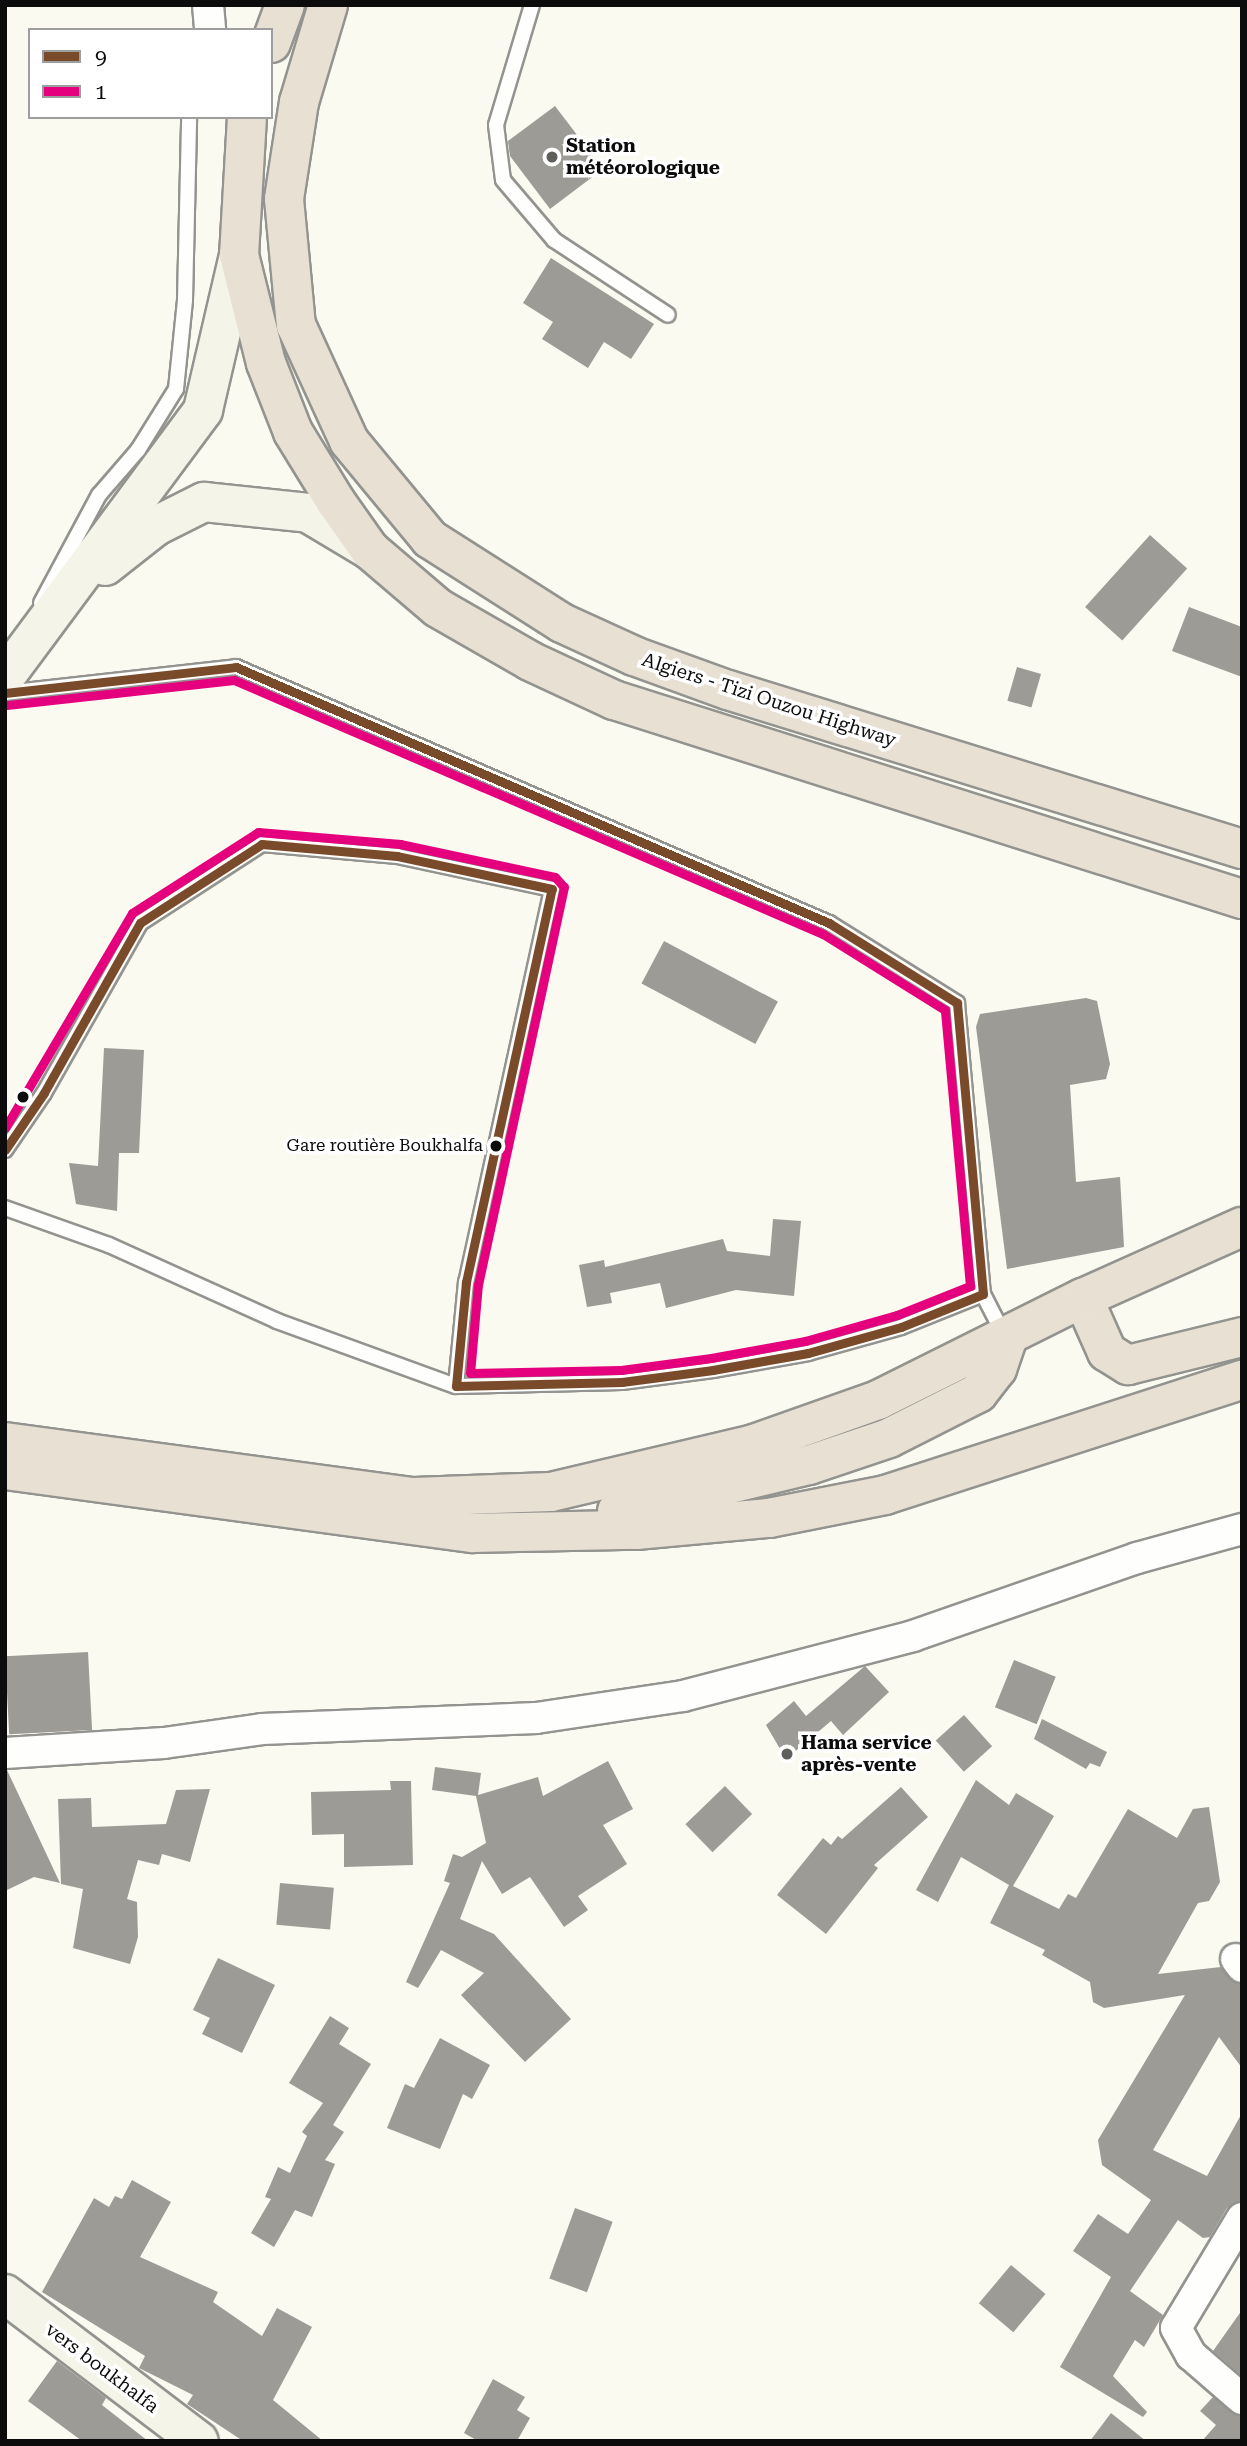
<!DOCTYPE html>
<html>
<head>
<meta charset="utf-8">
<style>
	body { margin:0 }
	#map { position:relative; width:1247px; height:2446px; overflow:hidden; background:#fafaf0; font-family:"Roboto Serif",serif }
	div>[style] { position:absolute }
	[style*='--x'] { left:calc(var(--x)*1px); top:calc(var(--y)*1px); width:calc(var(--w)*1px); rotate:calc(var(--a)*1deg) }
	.building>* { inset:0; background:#9d9b96; transform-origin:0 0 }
	.roads { filter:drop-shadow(2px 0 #93938f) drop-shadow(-2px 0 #93938f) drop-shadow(0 2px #93938f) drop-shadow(0 -2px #93938f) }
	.lane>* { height:14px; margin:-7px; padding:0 7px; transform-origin:7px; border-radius:7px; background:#fefefd }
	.street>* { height:30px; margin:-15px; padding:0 15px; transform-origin:15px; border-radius:15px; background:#fefefd }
	.secondary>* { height:38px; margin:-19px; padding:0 19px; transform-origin:19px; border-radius:19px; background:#f4f4e8 }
	.highway>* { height:38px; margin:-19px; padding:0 19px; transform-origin:19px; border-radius:19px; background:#e9e0d4 }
	.bus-1>* { height:9px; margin:-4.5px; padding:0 4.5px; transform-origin:4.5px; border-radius:4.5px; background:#7a4b2a }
	.bus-2>* { height:9px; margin:-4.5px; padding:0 4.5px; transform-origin:4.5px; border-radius:4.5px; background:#e5007d }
	.dots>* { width:19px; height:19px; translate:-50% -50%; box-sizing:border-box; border:4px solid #fff; border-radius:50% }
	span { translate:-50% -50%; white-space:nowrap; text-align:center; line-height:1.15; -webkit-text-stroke:7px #fff; paint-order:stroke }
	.bus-label { font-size:17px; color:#0c0c0c }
	.right { translate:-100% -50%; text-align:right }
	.poi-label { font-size:19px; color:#0c0c0c; font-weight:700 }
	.left { translate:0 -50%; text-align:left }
	.street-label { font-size:19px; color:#0c0c0c }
	.frame { position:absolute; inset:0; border:7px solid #0c0c0c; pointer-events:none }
	.legend { position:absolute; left:28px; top:28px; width:245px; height:91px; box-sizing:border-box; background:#fff; border:2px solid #9e9e9e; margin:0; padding:9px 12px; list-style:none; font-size:21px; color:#0c0c0c }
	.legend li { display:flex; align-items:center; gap:14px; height:35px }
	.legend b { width:35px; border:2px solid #9e9e9e }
</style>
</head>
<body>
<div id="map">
	<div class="building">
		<div style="clip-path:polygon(555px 106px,603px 169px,550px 209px,510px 156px,508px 141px)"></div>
		<div style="clip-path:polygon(551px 258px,654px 324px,631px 359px,604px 342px,588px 368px,542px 339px,553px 322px,523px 303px)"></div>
		<div style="left:1150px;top:535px;width:50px;height:97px;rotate:42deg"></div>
		<div style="clip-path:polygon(1189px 607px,1242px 627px,1242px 677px,1172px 651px)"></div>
		<div style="left:1017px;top:667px;width:25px;height:35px;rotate:16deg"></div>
		<div style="left:664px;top:941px;width:129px;height:48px;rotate:28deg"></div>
		<div style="clip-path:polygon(1086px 998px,1097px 1001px,1110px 1064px,1106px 1079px,1070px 1085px,1076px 1182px,1120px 1177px,1124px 1247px,1007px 1269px,976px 1027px,980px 1014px)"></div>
		<div style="clip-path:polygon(104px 1048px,144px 1050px,139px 1153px,119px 1153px,117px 1211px,76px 1204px,69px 1163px,98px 1166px)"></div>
		<div style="clip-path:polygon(773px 1219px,801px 1221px,794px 1296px,736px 1290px,666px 1308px,660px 1283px,610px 1293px,612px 1303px,587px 1307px,579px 1265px,604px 1260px,605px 1267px,723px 1239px,727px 1251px,770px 1256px)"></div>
		<div style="left:88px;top:1652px;width:78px;height:83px;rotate:87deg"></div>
		<div style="left:1014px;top:1660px;width:45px;height:51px;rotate:22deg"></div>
		<div style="clip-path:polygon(865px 1666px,889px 1692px,843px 1735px,831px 1721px,786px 1759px,766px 1725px,794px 1701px,806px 1716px)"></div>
		<div style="left:964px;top:1715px;width:42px;height:38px;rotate:48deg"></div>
		<div style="clip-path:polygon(1042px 1719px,1107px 1752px,1100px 1767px,1090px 1763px,1086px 1769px,1034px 1739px)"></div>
		<div style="clip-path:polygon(608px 1761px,633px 1809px,603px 1825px,627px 1864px,578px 1896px,588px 1910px,564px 1927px,530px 1877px,502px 1894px,482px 1861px,460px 1919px,494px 1934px,571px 2019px,525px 2062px,461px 1995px,484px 1973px,441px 1950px,418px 1988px,406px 1982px,450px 1883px,444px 1881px,453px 1854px,462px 1857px,486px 1843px,476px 1796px,432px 1790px,435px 1767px,481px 1773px,478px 1795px,538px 1777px,543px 1796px)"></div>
		<div style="clip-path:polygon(5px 1770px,7px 1770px,60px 1883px,34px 1877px,5px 1891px)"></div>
		<div style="clip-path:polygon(976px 1780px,1009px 1805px,1016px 1793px,1054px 1816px,1013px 1886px,1059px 1909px,1068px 1894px,1076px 1898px,1128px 1809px,1177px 1838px,1193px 1809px,1209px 1807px,1220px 1882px,1209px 1901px,1198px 1903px,1158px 1974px,1221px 1967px,1242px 1984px,1242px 2068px,1219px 2037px,1153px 2150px,1207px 2176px,1242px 2113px,1242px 2201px,1227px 2208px,1210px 2237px,1203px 2238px,1178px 2220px,1130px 2291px,1163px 2315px,1144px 2347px,1135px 2340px,1113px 2376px,1147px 2412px,1143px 2417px,1060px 2367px,1111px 2277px,1073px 2251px,1098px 2214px,1128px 2234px,1151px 2200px,1102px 2165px,1098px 2140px,1185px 1995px,1104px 2008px,1093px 2002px,1090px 1982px,1042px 1955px,1045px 1950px,990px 1923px,1009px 1885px,961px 1857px,938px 1902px,916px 1890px)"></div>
		<div style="clip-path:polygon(390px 1781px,411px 1781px,413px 1865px,344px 1867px,344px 1834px,312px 1835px,311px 1792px,391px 1790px)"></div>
		<div style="left:725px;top:1786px;width:39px;height:55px;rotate:46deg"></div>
		<div style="clip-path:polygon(901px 1787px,928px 1817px,874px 1865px,878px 1868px,826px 1934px,777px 1895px,823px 1838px,831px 1845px,838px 1836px,842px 1839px)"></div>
		<div style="clip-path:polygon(210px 1789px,190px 1862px,162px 1854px,159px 1865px,138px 1860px,127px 1899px,137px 1902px,138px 1937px,130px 1964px,73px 1948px,83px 1889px,61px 1884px,58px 1799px,91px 1798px,92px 1827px,166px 1824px,176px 1790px)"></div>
		<div style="left:280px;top:1883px;width:54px;height:42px;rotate:5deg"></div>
		<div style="clip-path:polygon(218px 1958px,275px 1985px,242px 2053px,202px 2034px,210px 2018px,193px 2010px)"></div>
		<div style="clip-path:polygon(330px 2016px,349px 2028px,339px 2044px,371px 2064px,333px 2125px,344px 2132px,325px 2160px,335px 2164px,312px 2217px,295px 2210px,274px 2247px,251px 2233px,271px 2199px,265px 2197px,278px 2167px,290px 2173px,307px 2136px,302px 2132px,323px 2103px,289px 2083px)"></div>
		<div style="clip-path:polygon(440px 2038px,490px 2065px,472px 2099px,463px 2094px,440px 2149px,387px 2128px,405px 2084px,414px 2088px)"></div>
		<div style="clip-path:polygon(132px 2180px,171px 2202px,140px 2257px,218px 2292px,213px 2302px,262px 2336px,277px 2308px,312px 2327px,273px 2400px,323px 2441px,243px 2441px,187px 2404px,193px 2395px,139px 2368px,145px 2356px,42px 2292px,94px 2198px,109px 2207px,115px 2196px,122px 2199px)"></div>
		<div style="left:575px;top:2208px;width:40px;height:75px;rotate:20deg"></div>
		<div style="left:1011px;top:2265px;width:45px;height:50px;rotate:40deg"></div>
		<div style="clip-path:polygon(1242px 2310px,1242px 2376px,1213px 2351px)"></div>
		<div style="clip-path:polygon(57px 2361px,106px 2398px,102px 2405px,148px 2441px,82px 2441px,28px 2401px)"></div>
		<div style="clip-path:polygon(493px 2379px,525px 2397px,517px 2410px,530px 2418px,517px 2441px,478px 2441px,464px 2433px)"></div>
		<div style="clip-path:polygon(1213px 2397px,1242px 2416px,1242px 2441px,1202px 2441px,1216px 2425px,1200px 2411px)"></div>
		<div style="clip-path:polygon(1111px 2413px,1146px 2441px,1090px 2441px)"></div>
	</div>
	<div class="roads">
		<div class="lane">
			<div style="--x:532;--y:5;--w:125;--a:106.7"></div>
			<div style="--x:496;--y:125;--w:55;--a:82.7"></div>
			<div style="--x:503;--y:180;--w:79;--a:49.6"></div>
			<div style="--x:554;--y:240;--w:136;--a:33.3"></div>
			<div style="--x:41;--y:603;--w:123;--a:-61.8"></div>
			<div style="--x:99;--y:495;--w:60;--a:-49.1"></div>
			<div style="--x:138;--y:450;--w:72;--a:-58.1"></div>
			<div style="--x:176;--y:389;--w:89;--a:-84.2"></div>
			<div style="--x:185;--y:300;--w:183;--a:-88.7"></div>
			<div style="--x:5;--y:693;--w:232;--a:-6.4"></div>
			<div style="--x:236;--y:667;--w:646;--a:23.35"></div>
			<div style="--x:829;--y:923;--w:151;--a:32"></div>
			<div style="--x:957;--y:1003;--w:292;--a:84.9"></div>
			<div style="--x:983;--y:1294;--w:46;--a:62.9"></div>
			<div style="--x:5;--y:1150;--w:69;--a:-55.6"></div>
			<div style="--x:44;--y:1093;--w:195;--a:-60.5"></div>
			<div style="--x:140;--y:923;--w:145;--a:-32.9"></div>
			<div style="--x:262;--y:844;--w:136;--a:5.1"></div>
			<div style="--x:397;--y:856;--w:158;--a:12"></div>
			<div style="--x:552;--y:889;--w:402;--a:102.3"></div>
			<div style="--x:466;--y:1282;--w:104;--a:95.5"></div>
			<div style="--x:5;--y:1208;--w:110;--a:19.6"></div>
			<div style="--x:109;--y:1245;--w:184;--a:24.3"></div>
			<div style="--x:277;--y:1321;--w:190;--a:20"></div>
			<div style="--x:456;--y:1386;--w:166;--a:-1.4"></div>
			<div style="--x:622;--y:1382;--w:92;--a:-7.5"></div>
			<div style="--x:713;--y:1370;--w:97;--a:-10.1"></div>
			<div style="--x:808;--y:1353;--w:97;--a:-15.6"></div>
			<div style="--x:901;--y:1327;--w:88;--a:-21.9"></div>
		</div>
		<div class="street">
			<div style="--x:208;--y:5;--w:25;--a:85"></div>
			<div style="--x:5;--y:1753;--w:159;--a:-3.6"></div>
			<div style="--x:164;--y:1743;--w:99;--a:-8.1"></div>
			<div style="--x:262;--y:1729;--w:274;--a:-2.3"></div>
			<div style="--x:536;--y:1718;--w:149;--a:-8.5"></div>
			<div style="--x:683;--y:1696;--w:238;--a:-14.6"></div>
			<div style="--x:913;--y:1636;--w:237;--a:-19.2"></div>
			<div style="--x:1137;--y:1558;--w:109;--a:-15.4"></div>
			<div style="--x:1236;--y:1959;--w:10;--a:53"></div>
			<div style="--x:1242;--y:2218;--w:128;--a:121"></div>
			<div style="--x:1176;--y:2328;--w:31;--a:61"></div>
			<div style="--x:1191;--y:2355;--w:67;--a:40.8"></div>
		</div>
		<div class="secondary">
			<div style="--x:105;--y:566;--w:65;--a:-38.1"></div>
			<div style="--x:156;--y:526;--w:54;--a:-26.6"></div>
			<div style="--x:204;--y:502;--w:105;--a:6"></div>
			<div style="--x:308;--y:513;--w:72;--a:30.8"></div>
			<div style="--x:5;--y:677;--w:332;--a:-53.4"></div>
			<div style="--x:203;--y:410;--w:159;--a:-76.9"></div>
			<div style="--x:5;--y:2294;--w:243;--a:37.2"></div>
		</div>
		<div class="highway">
			<div style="--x:328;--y:5;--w:101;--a:106.6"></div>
			<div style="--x:299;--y:102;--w:98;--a:98.8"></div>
			<div style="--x:284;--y:199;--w:127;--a:84.6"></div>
			<div style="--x:296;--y:325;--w:128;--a:65.4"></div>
			<div style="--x:349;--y:441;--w:127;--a:50.4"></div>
			<div style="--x:430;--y:539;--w:156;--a:32.5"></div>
			<div style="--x:562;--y:623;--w:79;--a:24.6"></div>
			<div style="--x:634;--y:656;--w:100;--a:19.9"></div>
			<div style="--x:728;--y:690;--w:538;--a:17.19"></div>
			<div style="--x:271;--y:43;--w:40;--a:-69.8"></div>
			<div style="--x:247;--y:117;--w:138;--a:93.3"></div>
			<div style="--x:239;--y:255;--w:111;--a:76"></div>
			<div style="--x:266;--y:363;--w:74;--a:68.6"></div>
			<div style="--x:293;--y:432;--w:82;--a:58.4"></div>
			<div style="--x:336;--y:502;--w:59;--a:54.7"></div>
			<div style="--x:370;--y:550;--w:89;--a:40.5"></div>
			<div style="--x:438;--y:608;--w:106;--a:29.9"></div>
			<div style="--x:530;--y:661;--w:93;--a:24.9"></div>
			<div style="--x:614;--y:700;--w:659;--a:17.58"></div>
			<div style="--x:1083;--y:1298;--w:59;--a:66"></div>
			<div style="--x:1107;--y:1352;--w:25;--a:32"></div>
			<div style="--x:1128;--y:1365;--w:117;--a:-13.8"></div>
			<div style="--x:5;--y:1442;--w:413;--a:7.7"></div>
			<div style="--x:414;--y:1497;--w:137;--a:-2.1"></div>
			<div style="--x:551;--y:1492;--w:209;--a:-13.3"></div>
			<div style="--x:754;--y:1444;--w:132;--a:-19.5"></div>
			<div style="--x:878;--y:1400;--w:229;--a:-26.5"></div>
			<div style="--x:1083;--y:1298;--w:174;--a:-24.1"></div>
			<div style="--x:5;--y:1470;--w:472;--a:7.7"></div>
			<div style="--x:473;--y:1533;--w:163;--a:-1.1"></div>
			<div style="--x:636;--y:1530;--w:134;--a:-5.2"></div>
			<div style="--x:769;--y:1518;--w:118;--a:-11.2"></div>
			<div style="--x:885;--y:1495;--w:375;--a:-17.9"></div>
			<div style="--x:617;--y:1511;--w:197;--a:-13.5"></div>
			<div style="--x:809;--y:1465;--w:84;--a:-18.6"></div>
			<div style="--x:889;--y:1438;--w:100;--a:-26.8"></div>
			<div style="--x:978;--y:1393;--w:31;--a:-52"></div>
			<div style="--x:997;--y:1369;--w:31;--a:-71"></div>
		</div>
	</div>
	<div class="bus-1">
		<div style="--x:5;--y:693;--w:232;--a:-6.4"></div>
		<div style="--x:236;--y:667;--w:646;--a:23.35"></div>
		<div style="--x:829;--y:923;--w:151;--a:32"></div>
		<div style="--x:957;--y:1003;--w:292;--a:84.9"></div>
		<div style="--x:983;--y:1294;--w:88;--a:158.1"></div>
		<div style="--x:901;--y:1327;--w:97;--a:164.4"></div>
		<div style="--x:808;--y:1353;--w:97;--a:169.9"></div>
		<div style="--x:713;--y:1370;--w:92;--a:172.5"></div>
		<div style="--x:622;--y:1382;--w:166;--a:178.6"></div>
		<div style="--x:456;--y:1386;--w:104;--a:-84.5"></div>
		<div style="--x:466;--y:1282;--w:402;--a:-77.7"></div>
		<div style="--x:552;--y:889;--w:158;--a:-168"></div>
		<div style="--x:397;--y:856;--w:136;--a:-174.9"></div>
		<div style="--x:262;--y:844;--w:145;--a:147.1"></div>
		<div style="--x:140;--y:923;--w:195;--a:119.5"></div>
		<div style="--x:44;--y:1093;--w:69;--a:124.4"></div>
	</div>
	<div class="bus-2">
		<div style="--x:5;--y:1128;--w:250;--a:-59.4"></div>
		<div style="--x:132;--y:913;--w:150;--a:-32.7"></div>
		<div style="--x:258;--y:832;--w:143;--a:4.8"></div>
		<div style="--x:400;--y:844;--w:158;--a:12"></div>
		<div style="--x:555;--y:877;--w:13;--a:48"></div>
		<div style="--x:564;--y:887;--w:406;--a:102.2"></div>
		<div style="--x:478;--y:1284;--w:89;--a:95.1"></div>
		<div style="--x:470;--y:1373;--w:151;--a:-1.1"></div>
		<div style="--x:621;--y:1370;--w:91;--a:-7.6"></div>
		<div style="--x:711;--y:1358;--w:96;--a:-10.3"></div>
		<div style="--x:805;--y:1341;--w:96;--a:-15.8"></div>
		<div style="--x:897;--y:1315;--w:79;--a:-21.7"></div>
		<div style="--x:970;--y:1286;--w:277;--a:-95.2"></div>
		<div style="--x:945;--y:1010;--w:144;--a:-148.1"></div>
		<div style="--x:823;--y:934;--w:641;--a:-156.67"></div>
		<div style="--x:234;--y:680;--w:229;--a:173.7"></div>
	</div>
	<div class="dots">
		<div style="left:552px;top:157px;background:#5f5f5c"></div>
		<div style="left:23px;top:1097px;background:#0c0c0c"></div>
		<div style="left:496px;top:1146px;background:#0c0c0c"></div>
		<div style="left:787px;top:1754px;background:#5f5f5c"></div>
	</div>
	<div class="bus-label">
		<span class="right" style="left:483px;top:1146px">Gare routière Boukhalfa</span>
	</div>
	<div class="poi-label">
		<span class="left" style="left:566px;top:157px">Station<br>météorologique</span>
		<span class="left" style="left:801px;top:1754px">Hama service<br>après-vente</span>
	</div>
	<div class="street-label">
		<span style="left:769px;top:700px;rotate:18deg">Algiers - Tizi Ouzou Highway</span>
		<span style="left:102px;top:2368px;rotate:37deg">vers boukhalfa</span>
	</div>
	<div class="frame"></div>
	<ul class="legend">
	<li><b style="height:9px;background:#7a4b2a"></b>9</li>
	<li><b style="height:9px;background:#e5007d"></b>1</li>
	</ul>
</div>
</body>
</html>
